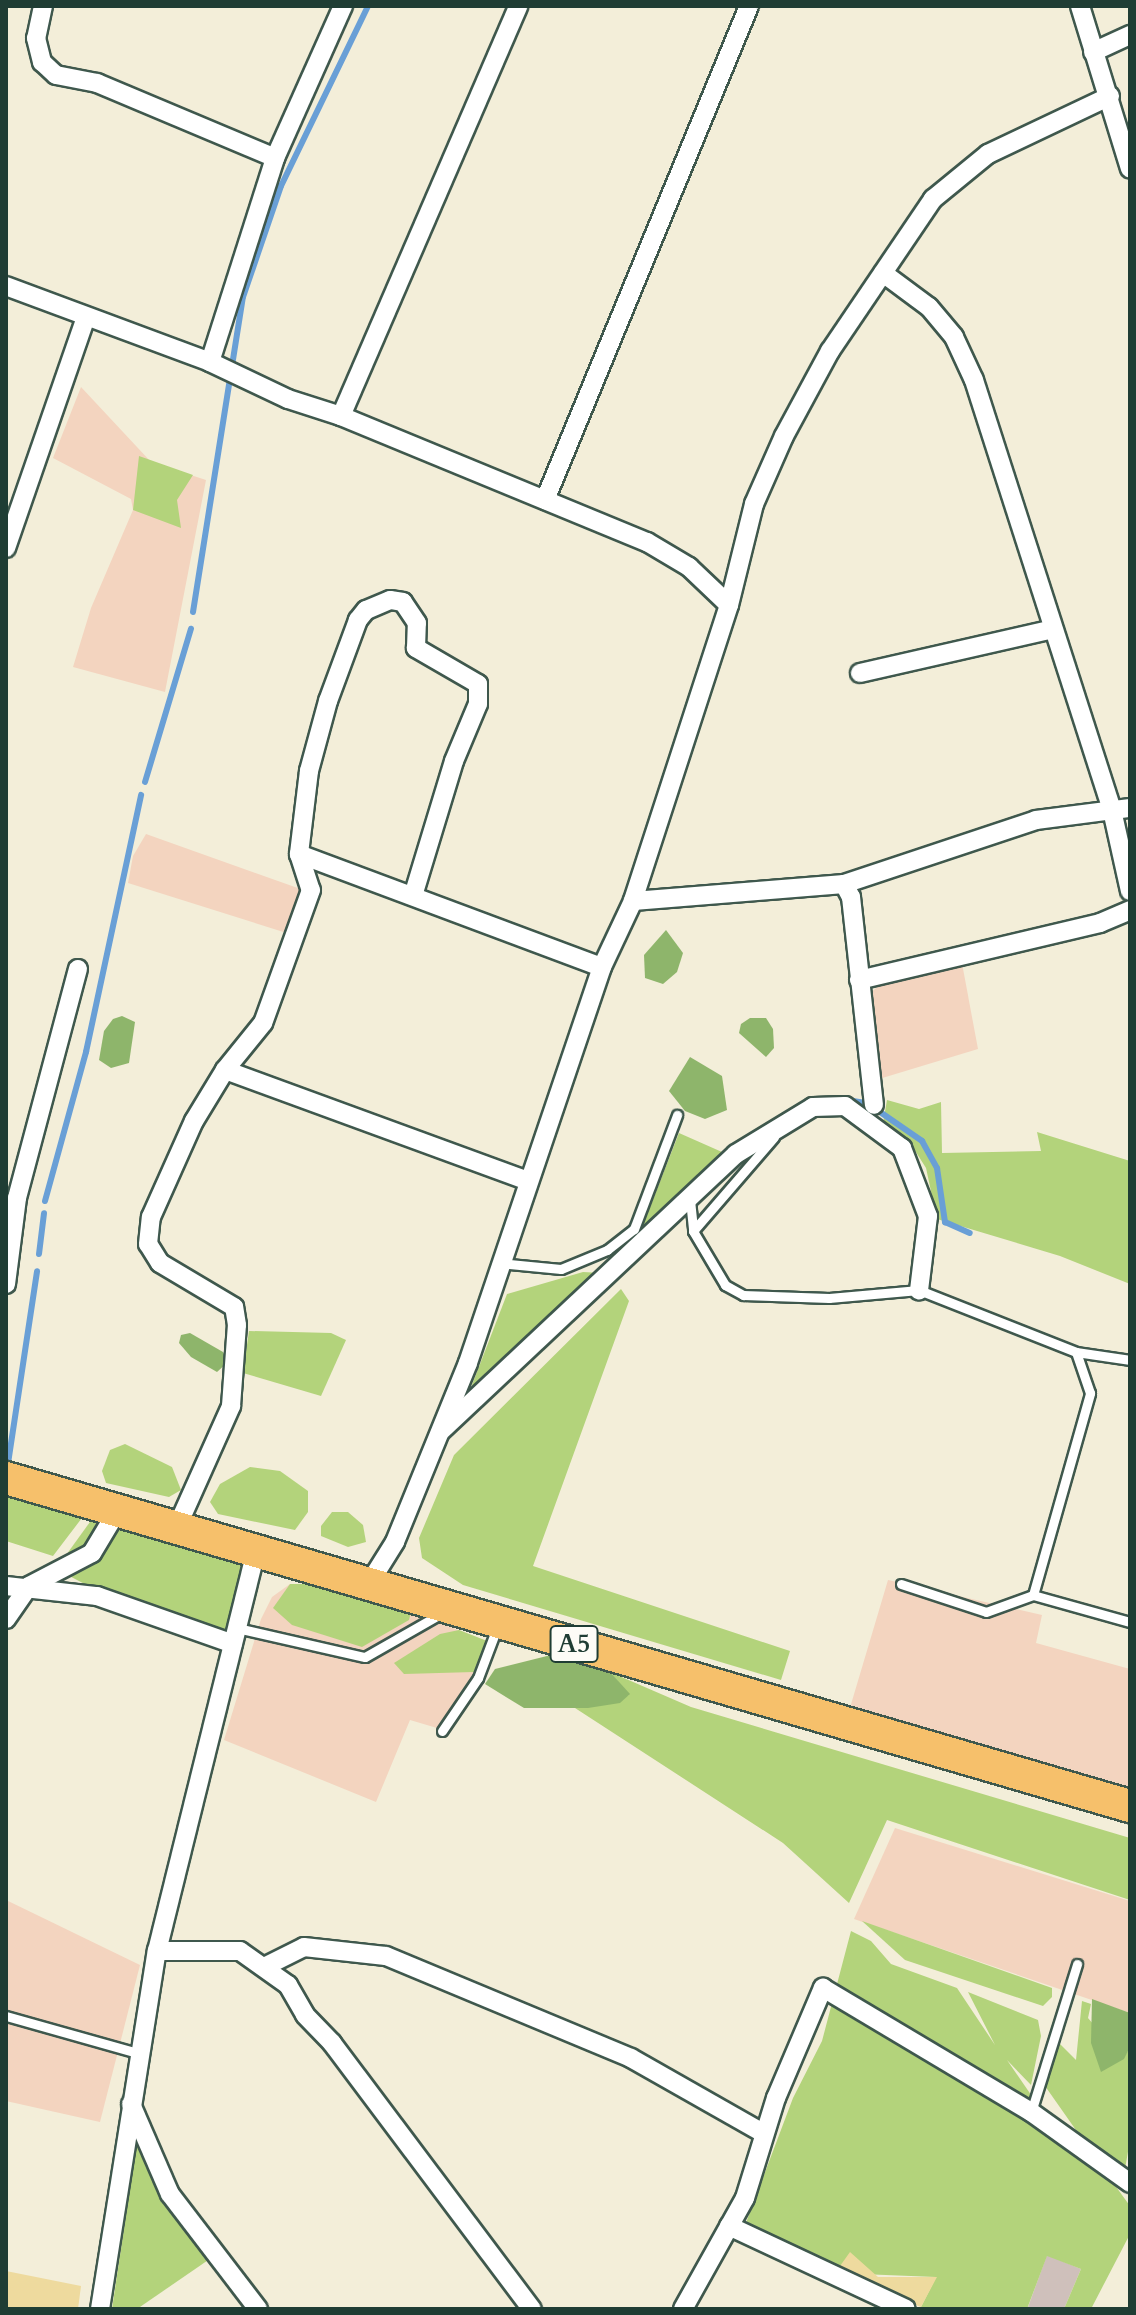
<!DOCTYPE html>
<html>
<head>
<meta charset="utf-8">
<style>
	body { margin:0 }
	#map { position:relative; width:1136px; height:2315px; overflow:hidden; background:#f3eed9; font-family:Cardo,serif }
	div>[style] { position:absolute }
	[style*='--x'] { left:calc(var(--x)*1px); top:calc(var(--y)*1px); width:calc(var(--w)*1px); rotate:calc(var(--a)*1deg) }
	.built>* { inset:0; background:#f3d4bf }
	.industrial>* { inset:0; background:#cfc0bb }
	.green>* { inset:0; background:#b3d37b }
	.forest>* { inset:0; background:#8eb56b }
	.sand>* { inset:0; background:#eeda9e }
	.stream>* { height:6px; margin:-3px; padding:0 3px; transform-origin:3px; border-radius:3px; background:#699fd6 }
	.roads { filter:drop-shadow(2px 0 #3f584d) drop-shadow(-2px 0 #3f584d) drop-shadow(0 2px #3f584d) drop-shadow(0 -2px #3f584d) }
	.lane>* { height:9px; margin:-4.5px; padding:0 4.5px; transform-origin:4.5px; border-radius:4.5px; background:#fff }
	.street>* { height:18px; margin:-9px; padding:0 9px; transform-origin:9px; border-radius:9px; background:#fff }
	.highway>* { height:32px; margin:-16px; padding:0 16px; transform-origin:16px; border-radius:16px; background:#f6c06b }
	span { translate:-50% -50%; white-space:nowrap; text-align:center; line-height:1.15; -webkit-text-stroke:6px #fdfcf7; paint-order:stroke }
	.shield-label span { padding:2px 6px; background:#fdfcf7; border:2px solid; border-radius:6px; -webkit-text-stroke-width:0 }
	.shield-label { font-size:26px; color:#1f3d34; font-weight:700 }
	.frame { position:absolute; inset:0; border:8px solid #1f3d34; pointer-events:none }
</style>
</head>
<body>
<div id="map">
	<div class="built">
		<div style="clip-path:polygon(81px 387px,151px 462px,206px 480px,165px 692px,73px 667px,91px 608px,133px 510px,131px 499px,53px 458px)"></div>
		<div style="clip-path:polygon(146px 834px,309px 892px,293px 935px,128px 883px,133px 856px)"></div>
		<div style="clip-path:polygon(961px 958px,978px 1049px,879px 1079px,867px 995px,895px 974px)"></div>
		<div style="clip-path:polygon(888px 1580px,1042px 1615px,1036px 1643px,1130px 1669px,1130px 1802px,849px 1711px)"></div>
		<div style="clip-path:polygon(290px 1584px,411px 1612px,487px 1641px,474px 1672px,437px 1728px,410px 1720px,376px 1802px,224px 1740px,261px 1619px,272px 1597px)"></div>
		<div style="clip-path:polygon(895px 1828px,1130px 1901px,1130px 2013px,854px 1919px)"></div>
		<div style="clip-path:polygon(6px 1900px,140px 1965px,100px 2122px,6px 2101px)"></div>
	</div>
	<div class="industrial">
		<div style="clip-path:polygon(1047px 2255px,1081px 2269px,1064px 2309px,1028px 2307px)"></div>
	</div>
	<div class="green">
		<div style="clip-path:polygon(139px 456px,193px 475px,177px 500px,181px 528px,133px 510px)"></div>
		<div style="clip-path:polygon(887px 1100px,919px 1109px,941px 1102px,942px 1153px,1041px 1151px,1037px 1132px,1130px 1161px,1130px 1284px,1060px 1256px,937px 1219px,926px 1168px,914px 1149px,883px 1123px)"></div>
		<div style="clip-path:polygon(679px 1133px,722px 1152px,641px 1230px,645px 1220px)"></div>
		<div style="clip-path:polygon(583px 1272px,601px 1273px,460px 1416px,507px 1294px)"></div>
		<div style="clip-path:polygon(621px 1289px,629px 1301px,533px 1566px,790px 1651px,781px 1680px,463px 1585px,422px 1558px,419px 1538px,454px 1455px)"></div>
		<div style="clip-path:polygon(249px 1331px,331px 1333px,346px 1340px,321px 1396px,243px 1373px)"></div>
		<div style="clip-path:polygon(125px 1444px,172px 1467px,181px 1490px,169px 1497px,106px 1483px,102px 1471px,110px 1450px)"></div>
		<div style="clip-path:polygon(250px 1467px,280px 1471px,308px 1491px,308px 1512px,295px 1530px,218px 1514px,210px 1502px,220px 1484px)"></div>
		<div style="clip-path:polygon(35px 1494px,88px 1510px,53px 1556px,6px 1541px,6px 1497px,30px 1499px,38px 1506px)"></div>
		<div style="clip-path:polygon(332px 1512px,348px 1512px,363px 1525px,366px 1542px,348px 1547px,321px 1536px,321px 1526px)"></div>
		<div style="clip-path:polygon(95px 1515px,248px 1558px,228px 1637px,98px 1591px,56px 1569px)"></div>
		<div style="clip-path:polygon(290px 1584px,304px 1584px,411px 1612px,409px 1620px,362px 1647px,292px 1625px,273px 1608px)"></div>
		<div style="clip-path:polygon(459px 1630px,487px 1641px,474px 1672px,404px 1674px,394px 1663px,440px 1634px)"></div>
		<div style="clip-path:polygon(610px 1672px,691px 1707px,1130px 1838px,1130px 1900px,887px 1820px,849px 1903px,783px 1843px,575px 1708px,629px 1695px)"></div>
		<div style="clip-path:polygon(862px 1921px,1052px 1988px,1052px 1997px,1043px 2006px,905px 1960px)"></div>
		<div style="clip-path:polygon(851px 1931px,871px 1941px,891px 1964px,957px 1988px,995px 2045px,968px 1992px,1038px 2020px,1041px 2036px,1031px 2085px,1007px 2060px,1071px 2153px,1114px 2184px,1130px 2206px,1130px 2234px,1091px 2309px,1064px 2309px,1081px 2269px,1047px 2256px,1027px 2309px,927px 2309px,921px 2307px,936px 2277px,835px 2273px,744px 2228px,793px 2098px,822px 2041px)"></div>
		<div style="clip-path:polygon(1082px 2001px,1091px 2004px,1088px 2018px,1123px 2059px,1130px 2047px,1130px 2140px,1125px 2169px,1085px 2143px,1045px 2086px,1059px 2043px,1076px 2060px)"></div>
		<div style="clip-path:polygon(139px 2128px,217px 2254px,137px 2309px,112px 2309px)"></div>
	</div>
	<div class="forest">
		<div style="clip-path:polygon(666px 930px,683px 953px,677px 972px,663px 984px,645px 978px,644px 955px)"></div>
		<div style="clip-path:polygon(122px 1016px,135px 1022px,129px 1063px,111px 1068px,99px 1060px,104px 1031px,113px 1019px)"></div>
		<div style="clip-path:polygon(750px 1018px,766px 1018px,773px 1029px,774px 1048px,766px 1057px,739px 1033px,741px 1024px)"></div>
		<div style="clip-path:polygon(690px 1057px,722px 1076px,727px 1110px,705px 1119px,685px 1111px,669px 1091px)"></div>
		<div style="clip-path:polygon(190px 1333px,223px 1352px,228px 1362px,217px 1372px,191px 1357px,179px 1343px,181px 1335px)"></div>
		<div style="clip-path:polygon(555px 1654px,610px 1672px,630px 1694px,620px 1703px,588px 1708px,524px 1708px,485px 1684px,495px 1669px)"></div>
		<div style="clip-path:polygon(1092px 1999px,1130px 2013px,1130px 2047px,1124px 2059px,1101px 2072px,1091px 2043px)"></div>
	</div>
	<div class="sand">
		<div style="clip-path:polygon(850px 2252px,878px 2277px,937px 2277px,921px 2307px,835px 2273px)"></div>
		<div style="clip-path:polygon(6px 2271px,81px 2286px,78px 2309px,6px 2309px)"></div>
	</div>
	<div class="stream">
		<div style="--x:193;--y:612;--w:319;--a:-81"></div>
		<div style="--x:243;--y:297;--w:117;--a:-71.1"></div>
		<div style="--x:281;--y:186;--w:200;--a:-64.2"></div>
		<div style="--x:145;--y:782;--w:160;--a:-73.3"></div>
		<div style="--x:847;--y:1100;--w:20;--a:9"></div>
		<div style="--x:867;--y:1103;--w:67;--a:34.6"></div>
		<div style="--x:922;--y:1141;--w:31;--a:61"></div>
		<div style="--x:937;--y:1168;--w:55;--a:81.6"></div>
		<div style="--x:945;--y:1222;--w:27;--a:24"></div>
		<div style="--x:45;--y:1201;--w:155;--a:-74.6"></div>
		<div style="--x:86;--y:1052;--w:263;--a:-77.9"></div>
		<div style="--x:39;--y:1254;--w:41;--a:-83"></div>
		<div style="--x:7;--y:1470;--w:201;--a:-81.4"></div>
	</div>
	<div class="roads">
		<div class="lane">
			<div style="--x:690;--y:1200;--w:31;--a:84"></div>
			<div style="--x:693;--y:1231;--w:63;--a:59.3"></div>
			<div style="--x:725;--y:1285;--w:21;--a:29"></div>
			<div style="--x:743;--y:1295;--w:86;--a:2"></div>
			<div style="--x:829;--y:1298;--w:90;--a:-5.1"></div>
			<div style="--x:919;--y:1290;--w:169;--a:21.5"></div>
			<div style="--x:1076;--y:1352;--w:55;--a:8.4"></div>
			<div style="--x:693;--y:1231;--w:124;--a:-49.2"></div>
			<div style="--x:499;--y:1263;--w:62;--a:5.5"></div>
			<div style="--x:561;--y:1269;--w:50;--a:-22.4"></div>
			<div style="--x:607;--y:1250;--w:34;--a:-38"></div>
			<div style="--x:634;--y:1229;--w:122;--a:-69.3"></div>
			<div style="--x:901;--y:1584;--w:89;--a:18.2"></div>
			<div style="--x:986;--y:1612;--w:50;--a:-19.9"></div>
			<div style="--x:1033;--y:1595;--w:210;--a:-74.2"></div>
			<div style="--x:1090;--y:1393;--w:43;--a:-108.9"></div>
			<div style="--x:1033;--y:1595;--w:101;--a:15.6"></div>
			<div style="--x:237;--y:1628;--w:131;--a:12.8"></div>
			<div style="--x:365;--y:1657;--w:89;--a:-29.7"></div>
			<div style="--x:442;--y:1731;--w:64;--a:-55.8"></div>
			<div style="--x:478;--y:1678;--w:57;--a:-69.3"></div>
			<div style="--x:6;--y:2016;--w:140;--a:15.7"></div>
			<div style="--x:1031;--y:2112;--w:155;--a:-72.7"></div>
		</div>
		<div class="street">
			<div style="--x:43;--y:6;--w:33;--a:102"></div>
			<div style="--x:36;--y:38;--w:25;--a:76"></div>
			<div style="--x:42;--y:62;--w:19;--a:43"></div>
			<div style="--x:56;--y:75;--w:42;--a:11"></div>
			<div style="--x:97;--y:83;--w:193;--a:22.8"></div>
			<div style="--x:1080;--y:6;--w:170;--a:72.9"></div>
			<div style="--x:1093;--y:52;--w:41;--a:-24.7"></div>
			<div style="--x:883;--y:273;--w:57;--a:36.5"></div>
			<div style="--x:929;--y:307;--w:39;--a:50"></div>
			<div style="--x:954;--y:337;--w:47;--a:65.1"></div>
			<div style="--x:974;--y:380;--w:452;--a:72.2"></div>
			<div style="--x:1112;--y:810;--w:83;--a:77.5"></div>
			<div style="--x:6;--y:286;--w:218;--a:20.4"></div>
			<div style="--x:210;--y:362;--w:86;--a:25.4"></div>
			<div style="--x:288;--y:399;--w:56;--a:17.8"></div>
			<div style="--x:341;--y:416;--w:331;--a:22.4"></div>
			<div style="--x:647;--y:542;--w:49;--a:30.8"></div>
			<div style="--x:689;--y:567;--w:55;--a:43.5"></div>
			<div style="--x:729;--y:605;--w:311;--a:108"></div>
			<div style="--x:633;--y:901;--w:73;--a:115.2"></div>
			<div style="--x:602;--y:967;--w:418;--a:108.7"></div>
			<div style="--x:468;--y:1363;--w:193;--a:112.2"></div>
			<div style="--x:395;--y:1542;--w:47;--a:122"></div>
			<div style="--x:210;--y:362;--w:214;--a:-72.3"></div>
			<div style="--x:275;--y:158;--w:167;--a:-65.9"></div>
			<div style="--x:341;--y:416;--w:447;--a:-66.6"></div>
			<div style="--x:545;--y:500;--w:534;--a:-67.56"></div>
			<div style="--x:6;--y:548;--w:244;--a:-70.9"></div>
			<div style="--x:729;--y:605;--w:104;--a:-76.1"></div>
			<div style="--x:754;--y:504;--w:74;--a:-66.2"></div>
			<div style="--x:784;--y:436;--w:97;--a:-61.6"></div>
			<div style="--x:830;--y:351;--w:184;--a:-55.9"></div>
			<div style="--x:933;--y:199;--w:71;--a:-39.3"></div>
			<div style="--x:988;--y:154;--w:135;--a:-25.4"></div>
			<div style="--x:860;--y:673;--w:195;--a:-12.8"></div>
			<div style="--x:299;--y:854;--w:323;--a:20.5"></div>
			<div style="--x:844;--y:884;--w:15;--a:62"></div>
			<div style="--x:851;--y:897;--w:209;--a:83.7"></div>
			<div style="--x:413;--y:896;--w:141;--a:-73.1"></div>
			<div style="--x:454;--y:761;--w:62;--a:-67.2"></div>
			<div style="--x:478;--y:704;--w:20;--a:-90"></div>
			<div style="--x:478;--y:684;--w:72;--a:-149.9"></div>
			<div style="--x:416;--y:648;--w:25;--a:-88"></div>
			<div style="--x:417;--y:623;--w:25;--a:-124"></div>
			<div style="--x:403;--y:602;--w:13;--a:-171"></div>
			<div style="--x:390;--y:600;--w:26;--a:157"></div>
			<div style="--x:366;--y:610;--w:13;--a:129"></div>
			<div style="--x:358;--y:620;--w:86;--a:110.3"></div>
			<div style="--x:328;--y:701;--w:73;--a:105.2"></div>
			<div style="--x:309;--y:771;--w:84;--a:96.9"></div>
			<div style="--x:299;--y:854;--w:38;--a:72"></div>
			<div style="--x:311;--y:890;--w:141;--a:109.8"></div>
			<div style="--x:263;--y:1023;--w:60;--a:129"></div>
			<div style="--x:225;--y:1070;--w:323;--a:20.1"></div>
			<div style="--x:633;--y:901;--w:212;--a:-4.6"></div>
			<div style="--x:844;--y:884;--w:202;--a:-18.4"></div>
			<div style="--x:1036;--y:820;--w:95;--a:-7.3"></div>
			<div style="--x:859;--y:980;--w:248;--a:-13.3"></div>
			<div style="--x:1100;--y:923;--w:33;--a:-23"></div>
			<div style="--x:6;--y:1284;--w:87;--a:-82.7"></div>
			<div style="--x:17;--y:1198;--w:237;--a:-75.1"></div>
			<div style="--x:442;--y:1430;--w:403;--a:-43.2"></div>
			<div style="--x:736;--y:1154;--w:90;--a:-31.4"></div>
			<div style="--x:813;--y:1107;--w:32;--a:-2"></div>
			<div style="--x:845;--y:1106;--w:71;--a:36.4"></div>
			<div style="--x:902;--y:1148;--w:73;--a:69.1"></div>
			<div style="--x:928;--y:1216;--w:75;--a:96.9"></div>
			<div style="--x:177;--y:1527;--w:133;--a:-65.9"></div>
			<div style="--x:231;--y:1406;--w:81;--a:-85.8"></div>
			<div style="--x:237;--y:1325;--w:18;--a:-99"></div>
			<div style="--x:234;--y:1307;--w:86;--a:-149.3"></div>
			<div style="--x:160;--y:1263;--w:22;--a:-122"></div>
			<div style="--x:148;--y:1244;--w:27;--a:-84"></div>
			<div style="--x:151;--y:1217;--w:105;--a:-65.9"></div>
			<div style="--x:194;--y:1121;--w:60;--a:-58.7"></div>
			<div style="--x:6;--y:1586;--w:92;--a:6.3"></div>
			<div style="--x:97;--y:1596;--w:144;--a:19.4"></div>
			<div style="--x:6;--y:1619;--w:40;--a:-55.1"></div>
			<div style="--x:29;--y:1586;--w:71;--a:-27.6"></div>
			<div style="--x:92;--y:1553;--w:52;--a:-59"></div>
			<div style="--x:157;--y:1951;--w:83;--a:0"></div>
			<div style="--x:240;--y:1951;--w:59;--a:35.3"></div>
			<div style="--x:288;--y:1985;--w:34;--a:60"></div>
			<div style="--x:305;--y:2015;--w:39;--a:46"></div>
			<div style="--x:332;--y:2043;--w:333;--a:53.1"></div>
			<div style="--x:266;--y:1966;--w:42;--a:-26.6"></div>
			<div style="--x:304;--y:1947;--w:82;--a:6.3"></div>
			<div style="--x:386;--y:1956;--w:265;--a:22.6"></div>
			<div style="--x:631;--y:2058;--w:152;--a:29.6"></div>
			<div style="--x:131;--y:2104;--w:98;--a:66.6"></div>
			<div style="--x:170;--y:2194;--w:145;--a:52.6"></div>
			<div style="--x:729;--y:2226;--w:195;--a:25.1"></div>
			<div style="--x:100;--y:2309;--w:363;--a:-81"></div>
			<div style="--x:157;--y:1951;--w:413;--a:-76.1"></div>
			<div style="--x:683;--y:2309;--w:127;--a:-60.8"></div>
			<div style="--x:745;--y:2198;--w:105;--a:-72.8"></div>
			<div style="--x:776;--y:2098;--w:120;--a:-66.9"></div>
			<div style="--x:823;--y:1988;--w:242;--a:30.8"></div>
			<div style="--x:1031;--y:2112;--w:122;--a:35.6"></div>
		</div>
		<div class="highway">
			<div style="--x:6;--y:1478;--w:1171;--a:16.27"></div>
		</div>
	</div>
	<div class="shield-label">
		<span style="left:574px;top:1644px">A5</span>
	</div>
	<div class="frame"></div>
</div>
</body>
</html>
